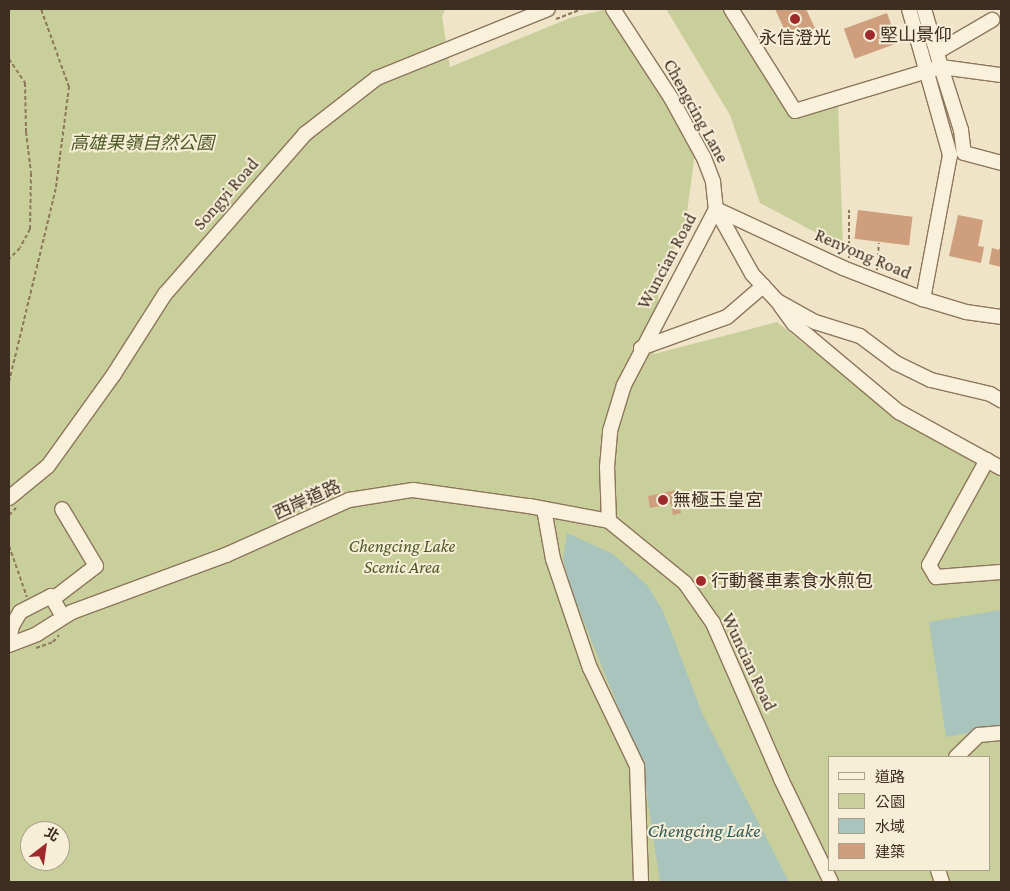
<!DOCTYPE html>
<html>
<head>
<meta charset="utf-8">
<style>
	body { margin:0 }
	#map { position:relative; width:1010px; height:891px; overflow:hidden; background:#f0e4c8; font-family:"Crimson Pro","Noto Sans TC",serif }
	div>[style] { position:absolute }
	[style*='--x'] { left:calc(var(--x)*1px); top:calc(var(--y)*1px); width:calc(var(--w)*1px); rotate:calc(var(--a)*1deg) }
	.green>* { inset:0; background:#c9cf9b }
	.water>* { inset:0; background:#a9c4bc }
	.building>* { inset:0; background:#cf9f7d; transform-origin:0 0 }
	.path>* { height:2px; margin-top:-1px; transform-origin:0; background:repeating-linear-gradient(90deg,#8d765c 0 4px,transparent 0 6.5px) }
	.roads { filter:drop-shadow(1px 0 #8d765c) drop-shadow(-1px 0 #8d765c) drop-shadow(0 1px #8d765c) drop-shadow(0 -1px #8d765c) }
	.minor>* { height:14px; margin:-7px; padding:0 7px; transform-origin:7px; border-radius:7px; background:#faf1dc }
	.dots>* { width:14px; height:14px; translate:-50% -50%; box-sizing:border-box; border:2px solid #f7eed8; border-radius:50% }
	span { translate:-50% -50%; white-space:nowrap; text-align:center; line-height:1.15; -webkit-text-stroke:4px #f7eed8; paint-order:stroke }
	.poi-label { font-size:18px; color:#3d2e20 }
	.left { translate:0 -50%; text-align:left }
	.street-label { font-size:18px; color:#3d2e20 }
	.park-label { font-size:18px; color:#4d5a26; font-style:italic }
	.water-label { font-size:19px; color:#2f5d5a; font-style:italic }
	.frame { position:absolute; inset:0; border:10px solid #3d2e20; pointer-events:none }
	.legend { position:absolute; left:828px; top:756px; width:162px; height:115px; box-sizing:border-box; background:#f7eed8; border:1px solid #ada18e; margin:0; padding:6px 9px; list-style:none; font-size:15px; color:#3d2e20 }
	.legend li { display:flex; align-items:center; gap:10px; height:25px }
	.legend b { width:25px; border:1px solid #ada18e }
	.north { position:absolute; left:20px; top:821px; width:50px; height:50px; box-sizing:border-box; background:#f7eed8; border:1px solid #ada18e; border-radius:50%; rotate:30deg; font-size:14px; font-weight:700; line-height:20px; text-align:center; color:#3d2e20 }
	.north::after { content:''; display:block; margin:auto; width:18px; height:22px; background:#9e2a2b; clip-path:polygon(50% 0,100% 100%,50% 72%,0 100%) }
</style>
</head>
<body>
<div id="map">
	<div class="green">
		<div style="clip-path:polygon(evenodd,9px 9px,445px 9px,442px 17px,450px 67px,570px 18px,607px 9px,696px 146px,685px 227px,660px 275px,654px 354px,777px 322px,897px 419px,1001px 474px,1001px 882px,9px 882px,9px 9px,829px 757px,989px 757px,989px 870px,829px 870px,829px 757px,9px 9px,30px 831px,60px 831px,60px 861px,30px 861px,30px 831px)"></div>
		<div style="clip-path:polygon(666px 9px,724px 9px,793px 115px,838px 100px,843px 247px,760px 203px,730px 115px)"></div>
	</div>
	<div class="water">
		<div style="clip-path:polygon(567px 533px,613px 554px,647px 585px,663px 611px,703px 715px,789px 882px,660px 882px,643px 769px,570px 587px,563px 559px)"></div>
		<div style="clip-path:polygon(1001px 610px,1001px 727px,946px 737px,929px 622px)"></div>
	</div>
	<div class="building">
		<div style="clip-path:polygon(775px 9px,806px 9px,815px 28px,789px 40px)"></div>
		<div style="left:887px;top:13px;width:32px;height:46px;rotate:70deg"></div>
		<div style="left:858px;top:210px;width:55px;height:29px;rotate:7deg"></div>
		<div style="clip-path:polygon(958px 215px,983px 220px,978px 246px,984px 247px,981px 263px,949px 256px)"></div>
		<div style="clip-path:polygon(1001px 243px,1001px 267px,989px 264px,992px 248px,999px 250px)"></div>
		<div style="clip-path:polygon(676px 490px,681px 513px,673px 515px,671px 504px,650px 508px,648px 496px)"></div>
	</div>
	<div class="path">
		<div style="--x:556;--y:19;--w:28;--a:-21"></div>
		<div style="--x:9;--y:59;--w:29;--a:56"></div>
		<div style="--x:25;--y:83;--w:49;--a:88.8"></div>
		<div style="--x:26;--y:132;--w:41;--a:83"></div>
		<div style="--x:31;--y:173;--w:56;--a:91"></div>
		<div style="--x:30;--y:229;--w:21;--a:118"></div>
		<div style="--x:20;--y:248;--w:16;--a:135"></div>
		<div style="--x:849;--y:258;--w:48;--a:-90"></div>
		<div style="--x:877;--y:270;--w:27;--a:-86"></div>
		<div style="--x:9;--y:382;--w:201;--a:-76.4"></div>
		<div style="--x:56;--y:187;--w:101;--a:-82.6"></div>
		<div style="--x:69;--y:87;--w:83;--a:-109.7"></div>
		<div style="--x:9;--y:515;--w:10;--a:-45"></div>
		<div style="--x:9;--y:546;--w:54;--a:70.6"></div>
		<div style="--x:36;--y:648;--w:18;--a:-19"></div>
		<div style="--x:53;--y:642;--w:9;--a:-49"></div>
	</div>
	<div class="roads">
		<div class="minor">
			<div style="--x:613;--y:9;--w:106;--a:56.9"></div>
			<div style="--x:671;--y:98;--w:68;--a:61.2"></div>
			<div style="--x:704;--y:158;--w:26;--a:69"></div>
			<div style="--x:713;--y:182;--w:27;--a:84"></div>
			<div style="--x:716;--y:209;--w:74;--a:61"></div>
			<div style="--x:752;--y:274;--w:37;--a:47"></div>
			<div style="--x:777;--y:301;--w:43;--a:28.9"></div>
			<div style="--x:815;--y:322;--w:47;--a:17.3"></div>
			<div style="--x:860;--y:336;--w:45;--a:36.9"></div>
			<div style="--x:896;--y:363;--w:39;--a:26"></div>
			<div style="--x:931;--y:380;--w:61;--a:13.3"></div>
			<div style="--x:990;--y:394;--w:13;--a:29"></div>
			<div style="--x:731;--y:9;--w:120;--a:57.9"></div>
			<div style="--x:795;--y:111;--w:152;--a:-16.8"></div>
			<div style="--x:941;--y:67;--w:66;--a:72.4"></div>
			<div style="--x:961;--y:130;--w:23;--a:83"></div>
			<div style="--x:964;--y:153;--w:38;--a:15"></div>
			<div style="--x:909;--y:9;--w:152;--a:74.3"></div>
			<div style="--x:950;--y:155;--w:147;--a:100.6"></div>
			<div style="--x:924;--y:9;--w:60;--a:73.7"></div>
			<div style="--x:941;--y:67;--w:61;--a:7.6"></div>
			<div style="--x:937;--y:52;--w:64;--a:-30.2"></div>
			<div style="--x:716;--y:209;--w:140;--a:24.9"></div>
			<div style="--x:843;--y:268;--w:86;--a:21.2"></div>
			<div style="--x:923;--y:299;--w:45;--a:16.8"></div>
			<div style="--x:966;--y:312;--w:35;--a:8"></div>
			<div style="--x:780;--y:305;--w:24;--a:54"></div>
			<div style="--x:794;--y:324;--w:137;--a:40"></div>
			<div style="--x:899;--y:412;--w:116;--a:28.8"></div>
			<div style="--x:641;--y:348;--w:91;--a:-19.8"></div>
			<div style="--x:727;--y:317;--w:48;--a:-40.7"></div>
			<div style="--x:987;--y:460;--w:120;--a:118.9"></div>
			<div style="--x:929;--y:565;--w:14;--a:60"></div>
			<div style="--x:936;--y:577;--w:65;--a:-4.4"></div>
			<div style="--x:9;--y:498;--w:50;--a:-39.4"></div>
			<div style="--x:48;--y:466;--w:113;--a:-54.3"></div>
			<div style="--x:114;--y:374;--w:95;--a:-57.5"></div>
			<div style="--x:165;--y:294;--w:213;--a:-48.8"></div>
			<div style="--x:305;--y:134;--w:91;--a:-37.9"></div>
			<div style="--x:377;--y:78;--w:184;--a:-22"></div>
			<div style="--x:544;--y:509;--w:51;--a:79.8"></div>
			<div style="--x:553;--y:559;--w:115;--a:71.3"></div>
			<div style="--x:590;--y:668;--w:109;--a:64.4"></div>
			<div style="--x:637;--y:766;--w:116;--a:88"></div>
			<div style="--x:609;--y:521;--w:54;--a:-92.1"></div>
			<div style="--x:607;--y:467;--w:36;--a:-85"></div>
			<div style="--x:610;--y:431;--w:48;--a:-73.1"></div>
			<div style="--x:624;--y:385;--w:199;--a:-62.4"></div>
			<div style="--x:53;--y:599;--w:54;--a:-37.5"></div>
			<div style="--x:96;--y:566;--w:66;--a:-120.8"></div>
			<div style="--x:9;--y:641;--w:15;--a:-79"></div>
			<div style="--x:12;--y:626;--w:16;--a:-60"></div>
			<div style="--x:20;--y:612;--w:35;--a:-27"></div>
			<div style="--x:51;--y:596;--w:24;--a:60"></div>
			<div style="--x:9;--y:645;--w:30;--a:-21"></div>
			<div style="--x:37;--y:634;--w:41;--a:-32.2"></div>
			<div style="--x:72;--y:612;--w:164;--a:-20.3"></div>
			<div style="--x:226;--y:555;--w:135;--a:-24.1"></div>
			<div style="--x:349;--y:500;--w:65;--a:-8.9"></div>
			<div style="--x:413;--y:490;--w:117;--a:7.9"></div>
			<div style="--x:529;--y:506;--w:81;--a:10.6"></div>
			<div style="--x:609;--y:521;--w:98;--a:39.2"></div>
			<div style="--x:685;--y:583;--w:49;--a:55"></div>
			<div style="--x:713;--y:623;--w:170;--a:66.4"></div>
			<div style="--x:781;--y:779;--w:114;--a:64.1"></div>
			<div style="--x:956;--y:757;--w:32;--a:-44"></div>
			<div style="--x:979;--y:735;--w:22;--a:-5"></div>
			<div style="--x:938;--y:870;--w:13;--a:72"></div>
		</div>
	</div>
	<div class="dots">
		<div style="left:795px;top:19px;background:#9e2a2b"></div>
		<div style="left:870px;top:35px;background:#9e2a2b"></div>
		<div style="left:663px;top:500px;background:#9e2a2b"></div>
		<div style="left:701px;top:581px;background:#9e2a2b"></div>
	</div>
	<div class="poi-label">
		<span class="left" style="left:880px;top:35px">堅山景仰</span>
		<span style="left:795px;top:38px">永信澄光</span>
		<span class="left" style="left:673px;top:500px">無極玉皇宮</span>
		<span class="left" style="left:711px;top:581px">行動餐車素食水煎包</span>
	</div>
	<div class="street-label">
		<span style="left:696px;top:111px;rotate:61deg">Chengcing Lane</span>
		<span style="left:226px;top:194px;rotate:-49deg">Songyi Road</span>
		<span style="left:863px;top:254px;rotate:23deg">Renyong Road</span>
		<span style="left:667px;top:261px;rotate:-62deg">Wuncian Road</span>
		<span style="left:307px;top:500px;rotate:-24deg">西岸道路</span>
		<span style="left:749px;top:662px;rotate:65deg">Wuncian Road</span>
	</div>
	<div class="park-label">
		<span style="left:142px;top:143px">高雄果嶺自然公園</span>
		<span style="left:402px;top:557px">Chengcing Lake<br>Scenic Area</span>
	</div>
	<div class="water-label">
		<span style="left:704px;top:831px">Chengcing Lake</span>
	</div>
	<div class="frame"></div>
	<ul class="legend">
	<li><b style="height:6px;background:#faf1dc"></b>道路</li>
	<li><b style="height:14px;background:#c9cf9b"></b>公園</li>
	<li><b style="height:14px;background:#a9c4bc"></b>水域</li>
	<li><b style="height:14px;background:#cf9f7d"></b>建築</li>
	</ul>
	<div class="north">北</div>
</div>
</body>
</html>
